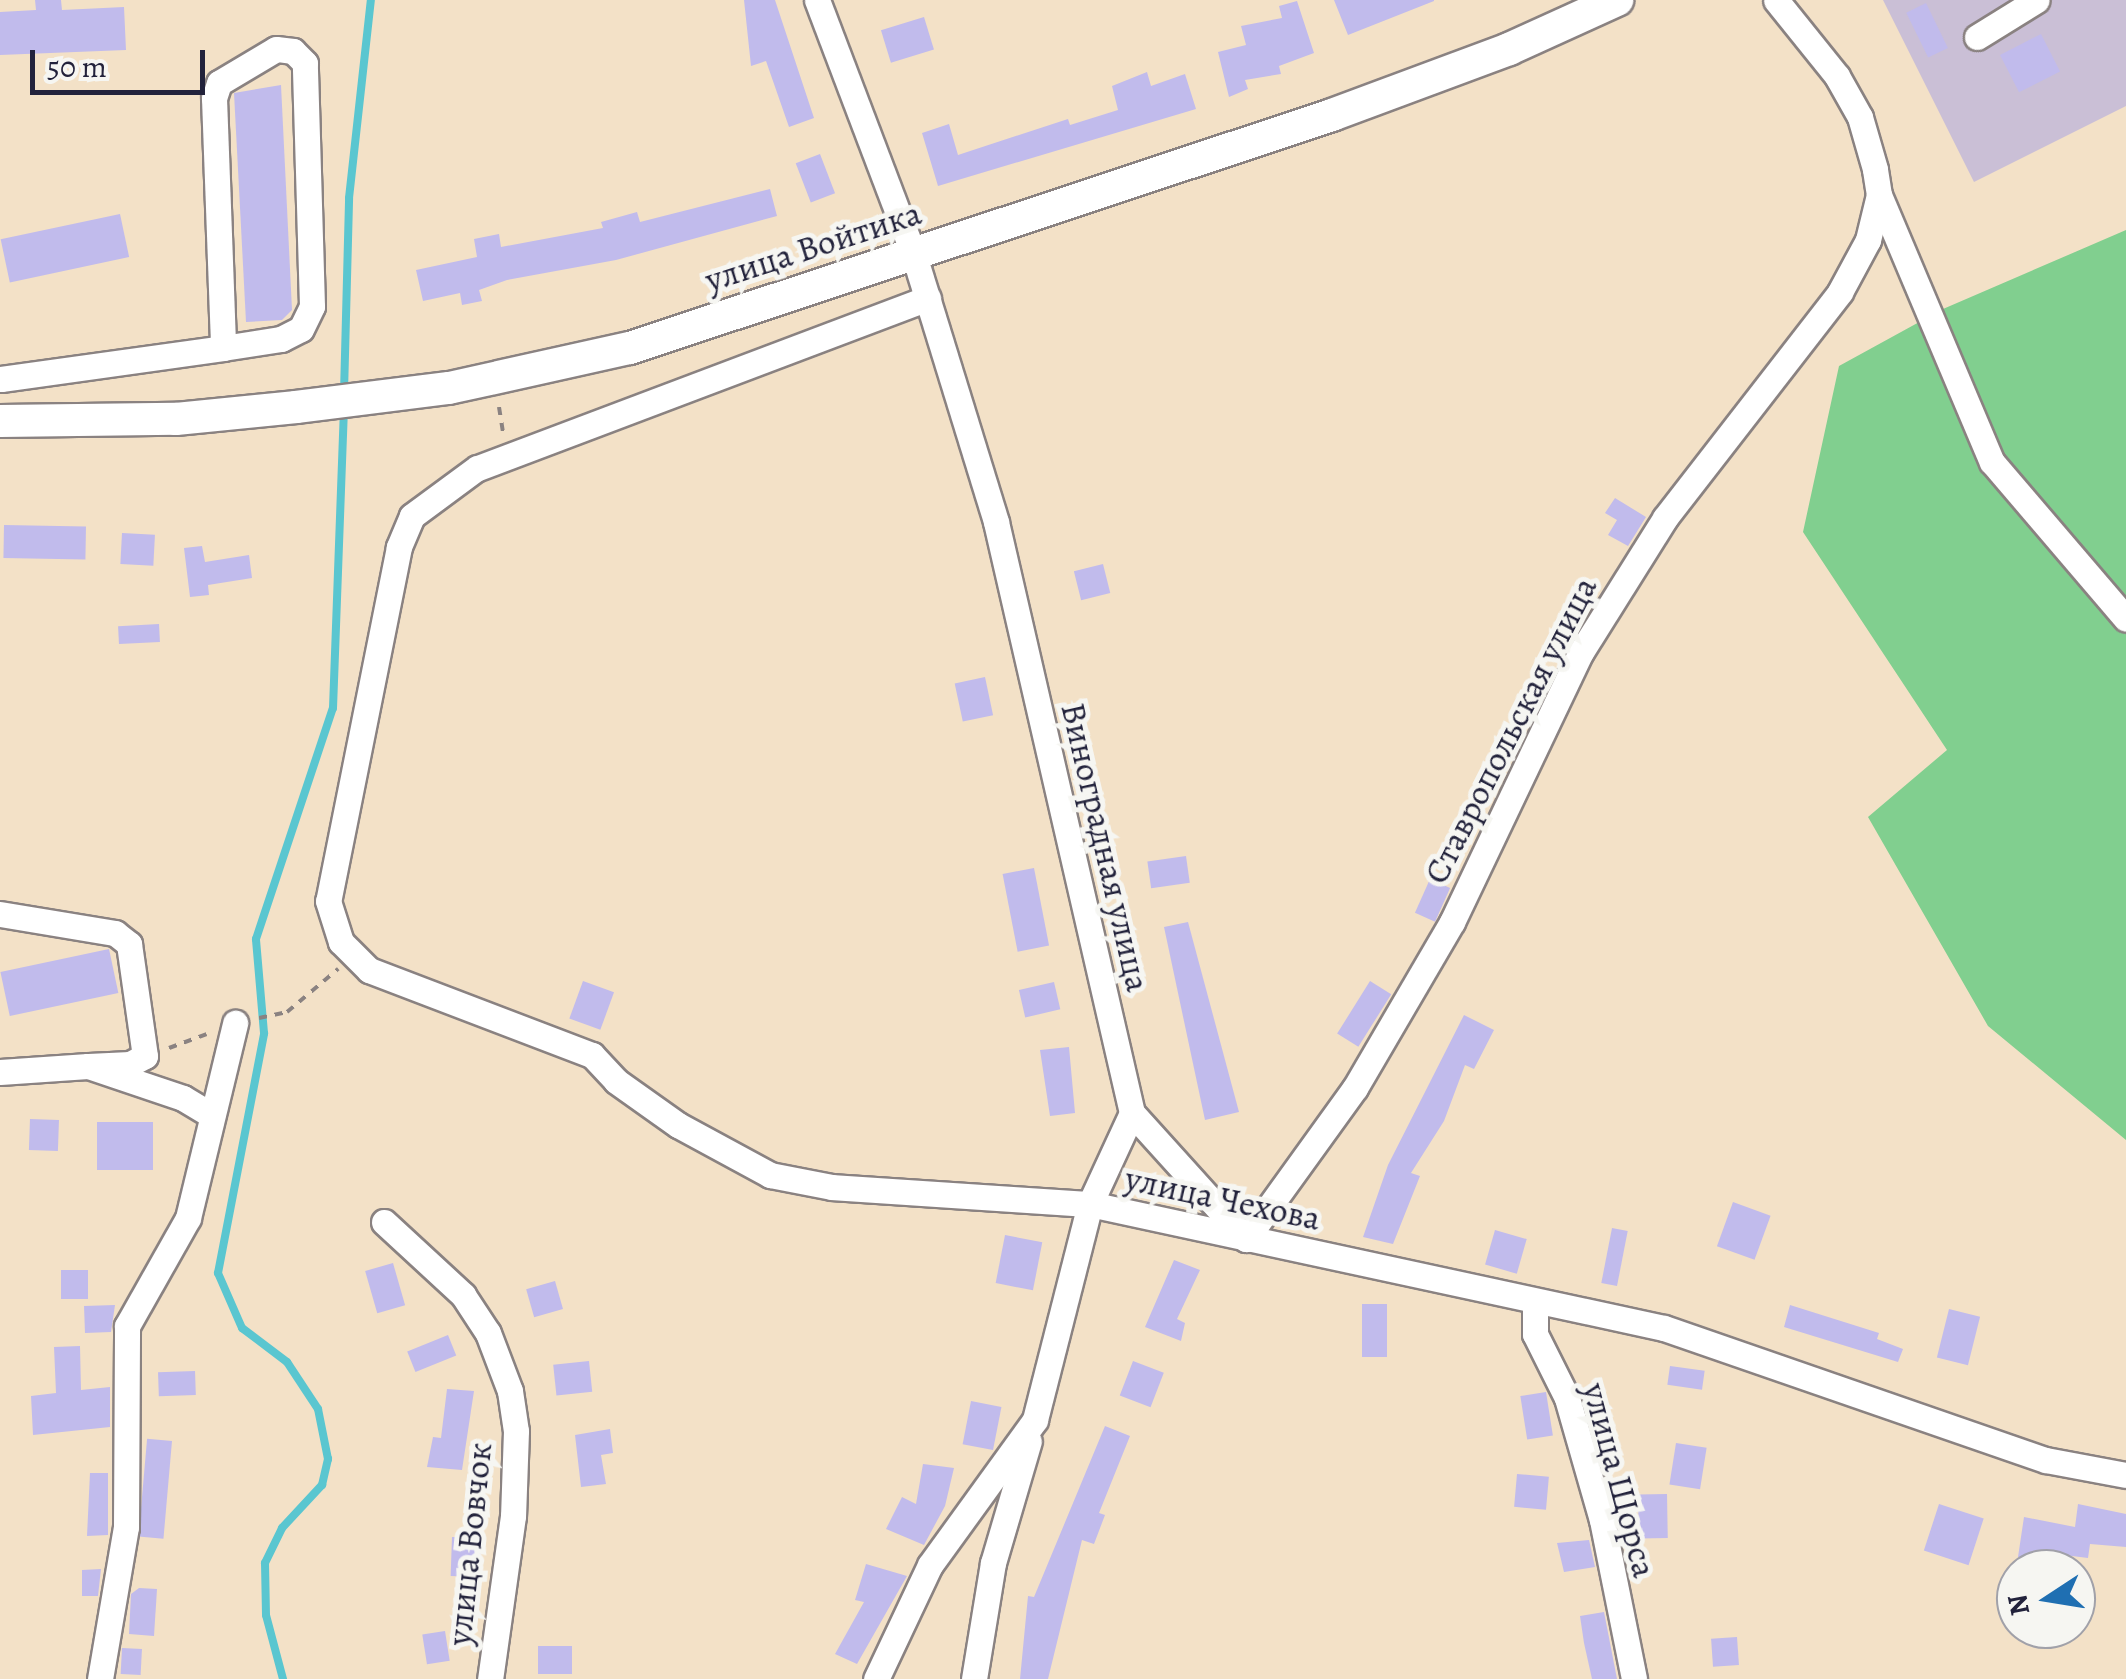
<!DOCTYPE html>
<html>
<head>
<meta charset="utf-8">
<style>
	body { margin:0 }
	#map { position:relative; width:2126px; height:1679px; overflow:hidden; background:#f3e1c7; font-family:Alegreya,serif }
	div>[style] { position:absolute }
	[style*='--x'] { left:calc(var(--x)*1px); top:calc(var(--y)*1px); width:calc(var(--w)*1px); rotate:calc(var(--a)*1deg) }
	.industrial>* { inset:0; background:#cabfd6 }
	.green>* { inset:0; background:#81cf8f }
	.stream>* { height:8px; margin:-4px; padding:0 4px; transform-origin:4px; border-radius:4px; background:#5ac6d0 }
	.building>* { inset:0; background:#c1bbec; transform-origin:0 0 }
	.path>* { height:4px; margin-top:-2px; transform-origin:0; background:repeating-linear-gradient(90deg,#8a8281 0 8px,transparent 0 16px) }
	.roads { filter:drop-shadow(2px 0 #8a8281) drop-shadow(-2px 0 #8a8281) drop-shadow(0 2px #8a8281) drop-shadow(0 -2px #8a8281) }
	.minor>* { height:25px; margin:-12.5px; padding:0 12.5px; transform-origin:12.5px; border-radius:12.5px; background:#fff }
	.major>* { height:32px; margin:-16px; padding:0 16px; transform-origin:16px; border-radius:16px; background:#fff }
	span { translate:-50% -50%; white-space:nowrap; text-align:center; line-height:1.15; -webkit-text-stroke:10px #f6f6f2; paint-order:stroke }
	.street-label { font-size:35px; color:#22223b }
	.north { position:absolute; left:1996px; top:1549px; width:100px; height:100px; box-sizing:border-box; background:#f6f6f2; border:2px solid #a1a1a9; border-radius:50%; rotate:258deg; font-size:28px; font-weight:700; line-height:40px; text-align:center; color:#22223b }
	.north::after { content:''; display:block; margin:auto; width:35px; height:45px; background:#1f6fb2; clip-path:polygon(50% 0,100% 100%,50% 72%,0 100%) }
	.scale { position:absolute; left:30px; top:50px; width:175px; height:45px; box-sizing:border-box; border:5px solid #22223b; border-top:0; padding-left:12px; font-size:30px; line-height:35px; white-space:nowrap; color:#22223b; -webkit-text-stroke:8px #f6f6f2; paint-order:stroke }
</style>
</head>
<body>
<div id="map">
	<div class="industrial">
		<div style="clip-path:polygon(1883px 0,2126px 0,2126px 106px,1974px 182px)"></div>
	</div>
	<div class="green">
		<div style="clip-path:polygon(2126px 230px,2126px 1140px,1988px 1026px,1868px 817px,1947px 750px,1803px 532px,1839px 366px,1943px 309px)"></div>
	</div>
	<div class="stream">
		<div style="--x:344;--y:393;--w:195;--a:-88.5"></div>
		<div style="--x:349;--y:198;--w:199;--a:-83.7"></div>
		<div style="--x:283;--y:1679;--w:66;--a:-104.9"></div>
		<div style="--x:266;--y:1615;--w:52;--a:-91.1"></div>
		<div style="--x:265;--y:1563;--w:39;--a:-64"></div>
		<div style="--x:282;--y:1528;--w:59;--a:-47.1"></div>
		<div style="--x:322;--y:1485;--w:27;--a:-77"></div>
		<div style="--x:328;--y:1459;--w:51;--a:-101.3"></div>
		<div style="--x:318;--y:1409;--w:56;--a:-123.4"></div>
		<div style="--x:287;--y:1362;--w:56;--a:-142.9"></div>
		<div style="--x:242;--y:1328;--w:60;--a:-113.6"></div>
		<div style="--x:218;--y:1273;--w:244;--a:-79.1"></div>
		<div style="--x:264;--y:1033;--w:94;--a:-94.9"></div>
		<div style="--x:256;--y:939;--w:243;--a:-71.6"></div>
		<div style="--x:333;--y:708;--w:301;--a:-87.9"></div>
	</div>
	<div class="building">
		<div style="clip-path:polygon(35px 0,61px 0,62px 10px,124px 7px,126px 50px,0 55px,0 12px,36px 10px)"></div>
		<div style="clip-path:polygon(744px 0,775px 0,814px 118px,789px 127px,766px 61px,751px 66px)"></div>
		<div style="clip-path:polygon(1334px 0,1434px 0,1434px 1px,1348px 35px)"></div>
		<div style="clip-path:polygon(1297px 1px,1314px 53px,1279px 66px,1281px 74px,1245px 80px,1248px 89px,1229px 97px,1218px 52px,1246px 45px,1241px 26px,1282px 18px,1279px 6px)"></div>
		<div style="left:1926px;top:3px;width:50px;height:22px;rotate:64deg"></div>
		<div style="left:924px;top:17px;width:34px;height:45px;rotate:73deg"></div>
		<div style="left:2041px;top:34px;width:42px;height:46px;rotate:63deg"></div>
		<div style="clip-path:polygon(1147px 72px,1151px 86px,1185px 74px,1196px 109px,938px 186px,922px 133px,949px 124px,958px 155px,1068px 119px,1070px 125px,1118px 110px,1112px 86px)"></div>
		<div style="clip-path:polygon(281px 85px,292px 310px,282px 320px,246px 322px,234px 93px)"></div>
		<div style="left:820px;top:154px;width:42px;height:26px;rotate:69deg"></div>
		<div style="clip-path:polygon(770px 189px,777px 216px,616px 260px,507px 280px,479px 290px,482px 301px,462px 305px,460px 293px,423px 301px,416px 270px,477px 257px,474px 239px,499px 234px,501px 247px,603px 228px,601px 222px,637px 212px,640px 222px)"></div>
		<div style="left:120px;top:214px;width:44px;height:122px;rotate:78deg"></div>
		<div style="clip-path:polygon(1615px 498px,1646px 517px,1628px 546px,1608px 535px,1617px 520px,1605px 513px)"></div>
		<div style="left:4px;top:525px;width:82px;height:33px;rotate:1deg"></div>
		<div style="left:122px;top:533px;width:33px;height:31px;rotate:3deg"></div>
		<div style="clip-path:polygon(202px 546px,205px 562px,249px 555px,252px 578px,208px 585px,209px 595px,190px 597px,184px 548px)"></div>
		<div style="left:1103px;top:564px;width:30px;height:30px;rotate:76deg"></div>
		<div style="left:159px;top:624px;width:18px;height:41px;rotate:87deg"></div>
		<div style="left:985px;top:677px;width:39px;height:31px;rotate:78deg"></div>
		<div style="left:1186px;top:856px;width:27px;height:39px;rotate:82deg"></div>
		<div style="left:1034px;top:868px;width:79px;height:32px;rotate:79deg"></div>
		<div style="left:1430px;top:879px;width:22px;height:37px;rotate:24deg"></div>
		<div style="clip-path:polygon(1188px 922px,1239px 1112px,1205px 1120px,1164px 927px)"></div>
		<div style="left:109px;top:949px;width:45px;height:111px;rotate:78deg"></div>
		<div style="left:583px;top:981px;width:33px;height:40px;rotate:20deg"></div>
		<div style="left:1370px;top:981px;width:25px;height:62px;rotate:32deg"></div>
		<div style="left:1054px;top:982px;width:28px;height:36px;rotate:77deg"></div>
		<div style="clip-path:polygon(1464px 1015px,1494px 1030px,1474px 1069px,1465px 1065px,1444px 1121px,1411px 1173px,1420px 1176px,1393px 1244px,1363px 1237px,1388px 1165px)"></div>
		<div style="clip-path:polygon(1069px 1047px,1075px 1113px,1050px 1116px,1040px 1050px)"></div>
		<div style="left:30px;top:1119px;width:29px;height:31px;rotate:2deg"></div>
		<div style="left:97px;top:1122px;width:56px;height:48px"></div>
		<div style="left:1733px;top:1202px;width:40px;height:47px;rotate:20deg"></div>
		<div style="left:1612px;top:1228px;width:16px;height:56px;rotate:11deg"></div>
		<div style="left:1495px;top:1230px;width:33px;height:36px;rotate:16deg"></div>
		<div style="left:1005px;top:1235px;width:38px;height:49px;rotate:11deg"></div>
		<div style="clip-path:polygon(1174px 1260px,1200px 1270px,1177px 1319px,1185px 1323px,1181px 1341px,1145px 1327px)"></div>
		<div style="left:393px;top:1263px;width:44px;height:29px;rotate:74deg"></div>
		<div style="left:88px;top:1270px;width:29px;height:27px;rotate:90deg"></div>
		<div style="left:555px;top:1281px;width:29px;height:30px;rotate:74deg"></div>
		<div style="left:1362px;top:1304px;width:25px;height:53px"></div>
		<div style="clip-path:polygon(115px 1305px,111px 1332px,85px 1333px,84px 1306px)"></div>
		<div style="clip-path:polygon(1790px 1305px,1879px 1333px,1877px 1339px,1903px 1349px,1898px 1362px,1784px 1327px)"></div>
		<div style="left:1949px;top:1309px;width:32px;height:50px;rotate:14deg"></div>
		<div style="left:448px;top:1335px;width:22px;height:44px;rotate:68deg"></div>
		<div style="clip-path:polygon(80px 1346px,81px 1390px,110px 1387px,110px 1427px,33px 1435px,31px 1396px,56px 1393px,54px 1347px)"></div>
		<div style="left:589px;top:1361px;width:31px;height:36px;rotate:84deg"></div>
		<div style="left:1133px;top:1361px;width:33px;height:37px;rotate:21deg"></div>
		<div style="left:1670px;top:1366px;width:35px;height:19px;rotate:8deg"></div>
		<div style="left:195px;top:1371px;width:24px;height:37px;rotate:88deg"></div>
		<div style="clip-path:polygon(447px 1389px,474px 1391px,462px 1470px,427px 1467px,433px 1437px,441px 1438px)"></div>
		<div style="left:1546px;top:1392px;width:44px;height:26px;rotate:81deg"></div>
		<div style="left:971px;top:1401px;width:31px;height:44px;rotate:11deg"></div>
		<div style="clip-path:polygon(1105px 1426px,1130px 1436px,1099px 1513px,1105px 1515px,1094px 1544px,1082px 1540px,1048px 1679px,1020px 1679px,1028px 1596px,1034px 1597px)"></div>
		<div style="clip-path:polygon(610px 1429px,613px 1453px,601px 1455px,606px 1484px,581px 1487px,575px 1435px)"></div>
		<div style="left:172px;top:1441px;width:98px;height:25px;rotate:95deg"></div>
		<div style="left:1676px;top:1443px;width:31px;height:42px;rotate:9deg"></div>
		<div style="clip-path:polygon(923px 1464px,954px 1468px,945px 1506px,924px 1545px,886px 1529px,902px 1497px,916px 1504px)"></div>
		<div style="clip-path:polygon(90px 1473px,108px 1473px,108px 1535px,87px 1536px)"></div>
		<div style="left:1517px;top:1474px;width:32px;height:33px;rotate:5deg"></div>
		<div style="left:1667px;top:1494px;width:44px;height:29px;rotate:89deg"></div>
		<div style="left:1939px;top:1504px;width:47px;height:49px;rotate:18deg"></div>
		<div style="clip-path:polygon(2078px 1504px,2126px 1514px,2126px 1547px,2090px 1544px,2088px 1558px,2056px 1554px,2055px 1563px,2018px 1557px,2024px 1517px,2075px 1527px)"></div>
		<div style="left:452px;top:1537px;width:29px;height:39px;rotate:2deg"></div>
		<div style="clip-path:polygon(1589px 1540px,1595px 1567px,1564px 1572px,1557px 1543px)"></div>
		<div style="clip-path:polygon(866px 1564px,907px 1576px,857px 1664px,835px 1654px,864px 1602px,855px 1600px)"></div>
		<div style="clip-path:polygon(101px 1569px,98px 1596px,82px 1596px,82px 1570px)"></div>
		<div style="clip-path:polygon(139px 1588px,157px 1589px,154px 1636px,129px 1634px,131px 1594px)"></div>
		<div style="clip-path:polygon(1604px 1612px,1617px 1679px,1592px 1679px,1584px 1643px,1580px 1616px)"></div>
		<div style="left:445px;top:1631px;width:30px;height:23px;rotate:81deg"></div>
		<div style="left:1737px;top:1637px;width:28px;height:26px;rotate:86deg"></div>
		<div style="left:572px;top:1646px;width:28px;height:34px;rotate:90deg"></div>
		<div style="left:122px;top:1648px;width:20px;height:26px;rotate:3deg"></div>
	</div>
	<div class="path">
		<div style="--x:499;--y:407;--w:25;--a:81"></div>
		<div style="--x:259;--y:1018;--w:29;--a:-12"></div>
		<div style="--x:287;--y:1012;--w:67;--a:-40.1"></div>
		<div style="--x:169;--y:1048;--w:40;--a:-20.2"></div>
	</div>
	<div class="roads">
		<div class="minor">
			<div style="--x:817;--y:0;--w:273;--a:69.2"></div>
			<div style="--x:914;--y:255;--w:279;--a:72.9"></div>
			<div style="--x:996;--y:522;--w:606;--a:77.04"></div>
			<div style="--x:1132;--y:1113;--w:100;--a:114.8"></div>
			<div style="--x:1090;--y:1204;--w:223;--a:104.3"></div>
			<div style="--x:1035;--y:1420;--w:179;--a:125.9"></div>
			<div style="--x:930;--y:1565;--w:126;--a:115.3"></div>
			<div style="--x:1977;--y:37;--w:70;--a:-31.7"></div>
			<div style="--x:1879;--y:195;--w:290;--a:67.1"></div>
			<div style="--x:1992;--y:462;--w:206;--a:49.5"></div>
			<div style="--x:928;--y:298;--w:482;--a:159.3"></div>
			<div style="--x:477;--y:468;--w:81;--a:143.6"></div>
			<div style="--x:412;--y:516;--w:34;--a:113"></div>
			<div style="--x:399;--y:547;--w:361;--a:101.3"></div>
			<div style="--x:328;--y:901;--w:43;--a:72.4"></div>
			<div style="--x:341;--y:942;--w:40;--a:45"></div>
			<div style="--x:369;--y:970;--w:239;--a:20.9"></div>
			<div style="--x:592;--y:1055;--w:35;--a:47"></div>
			<div style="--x:616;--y:1081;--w:76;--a:35.4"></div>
			<div style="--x:678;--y:1125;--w:105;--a:28.5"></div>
			<div style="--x:770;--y:1175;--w:63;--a:11"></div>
			<div style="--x:832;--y:1187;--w:259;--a:3.8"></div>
			<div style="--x:1090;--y:1204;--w:587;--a:12.19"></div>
			<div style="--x:1664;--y:1328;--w:404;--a:19.1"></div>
			<div style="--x:2046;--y:1460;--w:81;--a:10.6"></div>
			<div style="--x:0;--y:379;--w:1;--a:0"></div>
			<div style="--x:1;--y:379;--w:224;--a:-7.9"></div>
			<div style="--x:223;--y:348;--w:59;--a:-8.8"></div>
			<div style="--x:281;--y:339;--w:22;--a:-27"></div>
			<div style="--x:301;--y:329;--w:25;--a:-64"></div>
			<div style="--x:312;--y:306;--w:243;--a:-91.7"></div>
			<div style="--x:305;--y:63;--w:17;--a:-135"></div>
			<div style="--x:293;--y:51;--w:17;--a:-173"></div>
			<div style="--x:276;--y:49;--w:66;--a:149.2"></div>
			<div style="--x:219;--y:83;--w:16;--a:108"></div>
			<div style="--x:214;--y:98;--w:250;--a:87.9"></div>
			<div style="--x:0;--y:914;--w:117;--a:9.4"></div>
			<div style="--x:115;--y:933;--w:18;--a:38"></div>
			<div style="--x:129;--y:944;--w:113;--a:81.9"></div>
			<div style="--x:145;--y:1056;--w:17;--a:152"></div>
			<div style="--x:130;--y:1064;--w:42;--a:177.3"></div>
			<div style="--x:0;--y:1072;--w:88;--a:-3.9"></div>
			<div style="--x:88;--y:1066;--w:100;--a:18.6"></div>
			<div style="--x:183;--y:1098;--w:33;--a:31"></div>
			<div style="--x:1132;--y:1113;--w:170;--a:47.9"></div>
			<div style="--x:1246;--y:1239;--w:186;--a:-54.2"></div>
			<div style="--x:1355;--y:1088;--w:192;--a:-59.7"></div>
			<div style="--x:1452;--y:922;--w:299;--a:-64.5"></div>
			<div style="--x:1581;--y:652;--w:158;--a:-57.9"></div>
			<div style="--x:1665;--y:518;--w:286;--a:-52.2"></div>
			<div style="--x:1840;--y:292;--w:59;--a:-61.7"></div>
			<div style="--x:1868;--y:240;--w:46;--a:-76.3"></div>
			<div style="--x:1879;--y:195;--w:26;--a:-99"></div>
			<div style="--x:1875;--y:169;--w:54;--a:-106.1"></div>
			<div style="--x:1860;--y:117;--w:47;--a:-119.3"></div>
			<div style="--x:1837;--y:76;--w:97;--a:-128.8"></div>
			<div style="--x:384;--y:1222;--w:108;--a:42.7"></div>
			<div style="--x:463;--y:1295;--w:45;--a:56.7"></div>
			<div style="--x:488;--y:1333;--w:62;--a:69.2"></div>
			<div style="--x:510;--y:1391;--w:40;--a:81.5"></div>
			<div style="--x:516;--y:1431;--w:85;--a:92"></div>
			<div style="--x:513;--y:1516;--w:165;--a:98"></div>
			<div style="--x:1535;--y:1302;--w:32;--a:90"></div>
			<div style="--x:1535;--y:1334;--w:72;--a:63.4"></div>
			<div style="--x:1567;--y:1398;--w:127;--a:74"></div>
			<div style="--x:1602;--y:1520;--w:162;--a:78.6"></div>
			<div style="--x:100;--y:1679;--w:154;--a:-80.3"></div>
			<div style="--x:126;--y:1527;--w:201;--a:-89.7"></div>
			<div style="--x:127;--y:1326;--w:124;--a:-60.5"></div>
			<div style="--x:188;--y:1218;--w:201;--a:-76.4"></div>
			<div style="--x:974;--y:1679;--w:118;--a:-80.7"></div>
			<div style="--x:993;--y:1563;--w:127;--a:-73.6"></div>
		</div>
		<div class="major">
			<div style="--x:0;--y:421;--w:176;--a:-0.7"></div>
			<div style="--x:176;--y:419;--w:121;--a:-5.7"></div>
			<div style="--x:296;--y:407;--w:154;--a:-7.1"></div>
			<div style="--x:449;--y:388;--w:185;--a:-12.5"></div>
			<div style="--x:630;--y:348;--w:740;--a:-18.36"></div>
			<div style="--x:1332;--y:115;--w:189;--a:-20.4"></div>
			<div style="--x:1509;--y:49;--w:119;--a:-24.4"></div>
		</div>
	</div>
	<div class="street-label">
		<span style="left:813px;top:246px;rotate:-18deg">улица Войтика</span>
		<span style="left:1510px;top:730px;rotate:-63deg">Ставропольская улица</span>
		<span style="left:1106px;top:847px;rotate:77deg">Виноградная улица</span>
		<span style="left:1223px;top:1198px;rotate:12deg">улица Чехова</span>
		<span style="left:1620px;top:1480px;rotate:75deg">улица Щорса</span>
		<span style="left:469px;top:1544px;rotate:-84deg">улица Вовчок</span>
	</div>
	<div class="north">N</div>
	<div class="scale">50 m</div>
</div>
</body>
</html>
